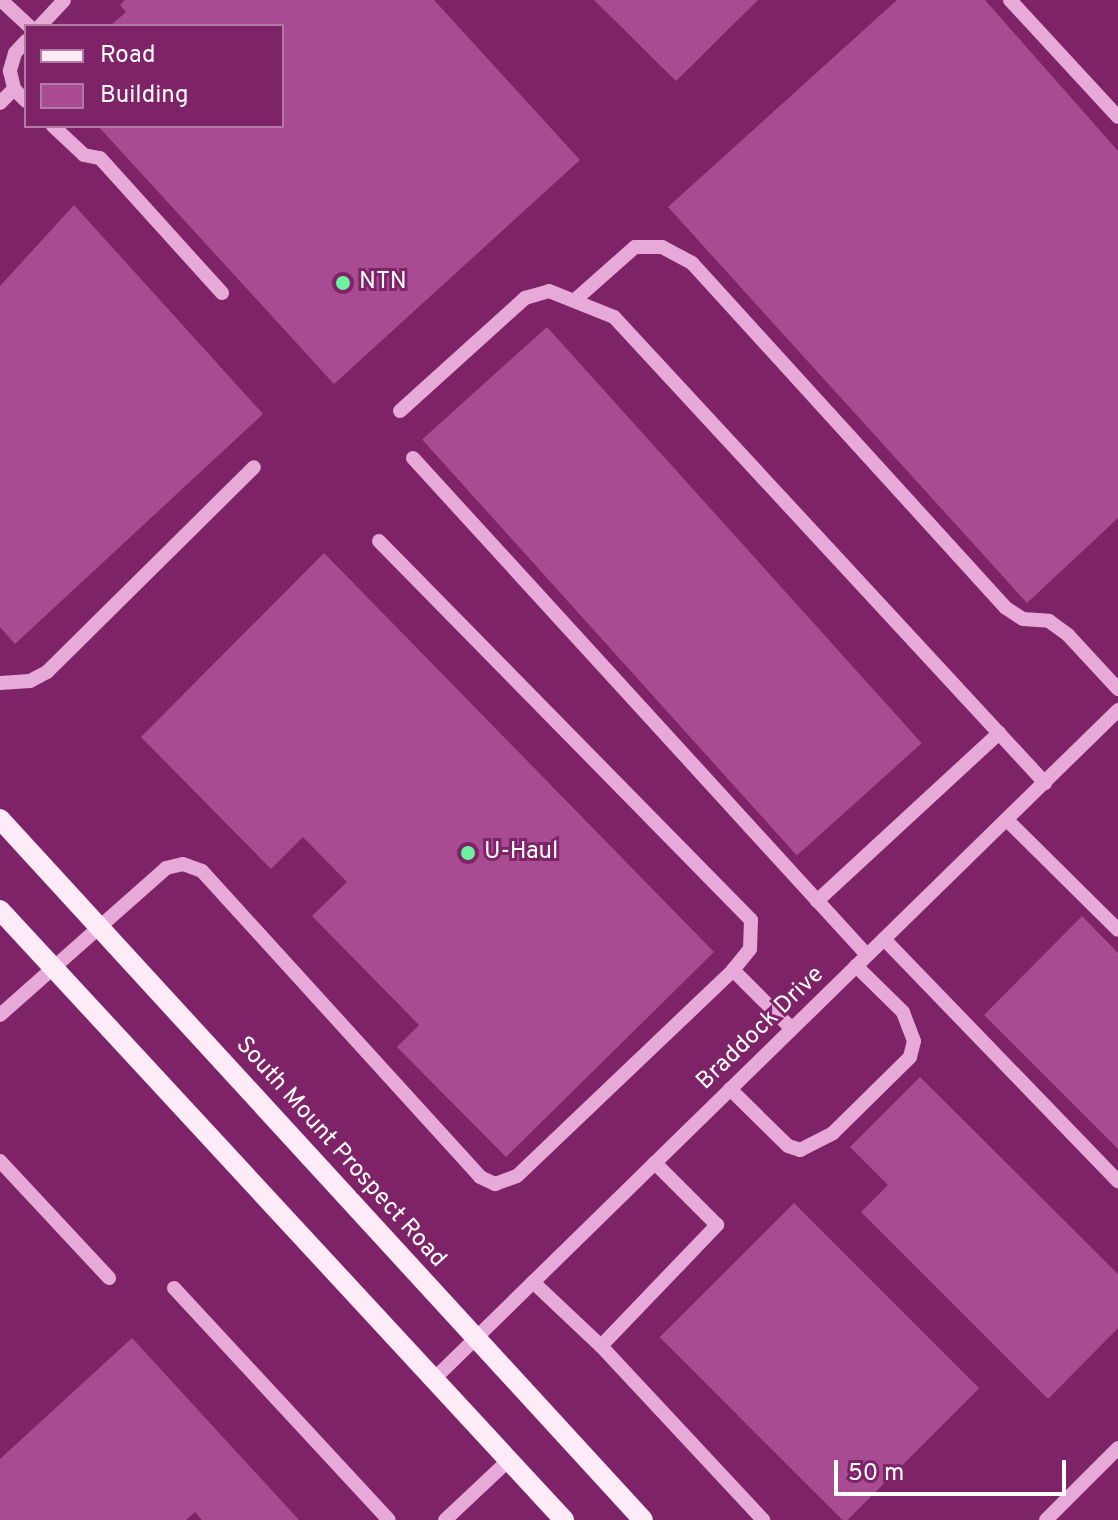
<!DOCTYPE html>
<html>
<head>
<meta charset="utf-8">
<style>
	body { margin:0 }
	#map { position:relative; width:1118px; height:1520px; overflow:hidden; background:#7f2368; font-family:Overpass,sans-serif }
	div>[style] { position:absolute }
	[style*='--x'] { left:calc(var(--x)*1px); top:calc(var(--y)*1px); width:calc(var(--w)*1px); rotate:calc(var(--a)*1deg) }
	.building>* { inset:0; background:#a84b92; transform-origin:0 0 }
	.minor>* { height:14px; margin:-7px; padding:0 7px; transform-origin:7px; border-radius:7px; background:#e6a9d8 }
	.major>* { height:20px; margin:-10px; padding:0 10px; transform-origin:10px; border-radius:10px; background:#fdebf8 }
	.dots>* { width:22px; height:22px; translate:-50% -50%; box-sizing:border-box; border:4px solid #7f2368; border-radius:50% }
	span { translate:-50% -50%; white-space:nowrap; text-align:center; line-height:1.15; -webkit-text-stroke:6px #7f2368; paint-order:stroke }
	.poi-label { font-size:24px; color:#fff }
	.left { translate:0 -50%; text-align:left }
	.street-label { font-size:24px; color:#fff }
	.legend { position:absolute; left:24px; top:24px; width:260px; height:104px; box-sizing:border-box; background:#7f2368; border:2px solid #b27ba4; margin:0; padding:10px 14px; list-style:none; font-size:24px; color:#fff }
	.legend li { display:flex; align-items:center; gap:16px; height:40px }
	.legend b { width:40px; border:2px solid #b27ba4 }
	.scale { position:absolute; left:834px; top:1460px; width:232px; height:36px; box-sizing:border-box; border:4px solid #fff; border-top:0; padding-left:10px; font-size:24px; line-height:28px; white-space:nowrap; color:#fff; -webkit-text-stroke:6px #7f2368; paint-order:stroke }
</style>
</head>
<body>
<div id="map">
	<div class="building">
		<div style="clip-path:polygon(125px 0,434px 0,580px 160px,334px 384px,98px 126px,282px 126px,282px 26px,110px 26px,126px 12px,120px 5px)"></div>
		<div style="clip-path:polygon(594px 0,758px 0,676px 81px)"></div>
		<div style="clip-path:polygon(897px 0,985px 0,1118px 151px,1118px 518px,1027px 603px,668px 207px)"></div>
		<div style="clip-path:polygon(74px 205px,263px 414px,15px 644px,0 627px,0 286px)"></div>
		<div style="left:547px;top:327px;width:560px;height:168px;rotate:48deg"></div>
		<div style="clip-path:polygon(324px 553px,714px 952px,506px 1157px,397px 1047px,419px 1025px,312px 916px,347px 882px,303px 837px,271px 869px,141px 737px)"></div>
		<div style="clip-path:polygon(1082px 916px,1118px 953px,1118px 1149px,984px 1015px)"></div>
		<div style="clip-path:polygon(920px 1077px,1118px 1274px,1118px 1328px,1048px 1399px,861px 1212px,888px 1185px,850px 1147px)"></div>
		<div style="left:794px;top:1203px;width:262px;height:190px;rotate:45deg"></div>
		<div style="clip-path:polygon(132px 1338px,299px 1520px,202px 1520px,195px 1512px,186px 1520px,0 1520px,0 1459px)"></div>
	</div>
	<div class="minor">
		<div style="--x:1;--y:0;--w:38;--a:43"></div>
		<div style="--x:1010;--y:0;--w:159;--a:47.3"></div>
		<div style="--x:40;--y:26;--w:35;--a:-47"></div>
		<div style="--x:26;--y:41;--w:16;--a:133"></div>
		<div style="--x:15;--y:53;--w:19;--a:106"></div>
		<div style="--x:10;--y:71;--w:18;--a:77"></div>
		<div style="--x:14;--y:89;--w:17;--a:45"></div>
		<div style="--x:0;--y:103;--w:20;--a:-45"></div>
		<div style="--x:53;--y:126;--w:42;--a:43.1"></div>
		<div style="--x:84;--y:155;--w:16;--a:11"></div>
		<div style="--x:100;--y:158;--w:182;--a:47.9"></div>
		<div style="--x:575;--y:300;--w:80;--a:-41.5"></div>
		<div style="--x:635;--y:247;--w:27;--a:0"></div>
		<div style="--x:662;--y:247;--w:34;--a:28"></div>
		<div style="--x:692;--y:263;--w:466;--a:47.7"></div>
		<div style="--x:1006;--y:608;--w:20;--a:33"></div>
		<div style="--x:1023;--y:619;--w:26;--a:4"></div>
		<div style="--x:1049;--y:621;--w:24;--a:36"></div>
		<div style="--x:1068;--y:635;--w:74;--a:47.2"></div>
		<div style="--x:400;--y:411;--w:169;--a:-42.1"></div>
		<div style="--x:525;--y:298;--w:25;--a:-16"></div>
		<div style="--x:549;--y:291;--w:70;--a:21.8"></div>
		<div style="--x:614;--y:317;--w:635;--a:47.23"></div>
		<div style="--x:413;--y:458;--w:673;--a:47.59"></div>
		<div style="--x:0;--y:683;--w:30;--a:-4"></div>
		<div style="--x:30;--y:681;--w:19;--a:-28"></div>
		<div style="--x:47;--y:672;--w:291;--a:-44.7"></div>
		<div style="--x:1007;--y:820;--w:156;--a:44.7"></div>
		<div style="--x:817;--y:901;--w:248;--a:-42.7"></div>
		<div style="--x:884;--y:939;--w:337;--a:46"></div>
		<div style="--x:733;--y:970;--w:83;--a:45"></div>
		<div style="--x:0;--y:1015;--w:222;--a:-41.5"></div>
		<div style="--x:166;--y:868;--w:17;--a:-13"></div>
		<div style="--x:183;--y:864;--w:20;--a:20"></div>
		<div style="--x:202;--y:871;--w:413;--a:47.7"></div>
		<div style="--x:480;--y:1177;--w:17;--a:25"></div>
		<div style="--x:495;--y:1184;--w:23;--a:-20"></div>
		<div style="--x:517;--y:1176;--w:298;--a:-43.6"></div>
		<div style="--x:733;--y:970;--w:27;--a:-51"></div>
		<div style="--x:750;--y:949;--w:29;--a:-88"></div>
		<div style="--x:751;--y:920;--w:531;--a:-134.47"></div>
		<div style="--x:730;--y:1089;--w:81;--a:44.5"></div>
		<div style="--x:788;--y:1146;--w:13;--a:18"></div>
		<div style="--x:800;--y:1150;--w:37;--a:-27"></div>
		<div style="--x:833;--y:1133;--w:108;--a:-44.6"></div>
		<div style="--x:910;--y:1057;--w:16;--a:-76"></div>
		<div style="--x:914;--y:1041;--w:31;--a:-111"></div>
		<div style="--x:903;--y:1012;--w:66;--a:-135.6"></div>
		<div style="--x:0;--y:1161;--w:160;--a:47"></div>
		<div style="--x:533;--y:1282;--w:93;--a:43.3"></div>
		<div style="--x:601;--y:1346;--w:168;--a:-46.2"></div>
		<div style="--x:717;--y:1225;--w:88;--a:-135"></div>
		<div style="--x:174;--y:1288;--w:316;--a:47.2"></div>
		<div style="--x:601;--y:1346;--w:238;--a:47"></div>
		<div style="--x:434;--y:1379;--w:957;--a:-44.36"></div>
		<div style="--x:445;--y:1520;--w:88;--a:-43.2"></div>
		<div style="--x:1046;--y:1520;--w:102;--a:-45"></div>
	</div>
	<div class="major">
		<div style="--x:0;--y:819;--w:951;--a:47.47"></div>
		<div style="--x:0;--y:910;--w:831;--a:47.24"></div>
	</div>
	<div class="dots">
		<div style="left:343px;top:283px;background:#6cf1a1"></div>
		<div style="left:468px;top:853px;background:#6cf1a1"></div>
	</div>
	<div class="poi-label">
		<span class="left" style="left:359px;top:283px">NTN</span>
		<span class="left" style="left:484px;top:853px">U-Haul</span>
	</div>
	<div class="street-label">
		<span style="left:761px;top:1029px;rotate:-44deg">Braddock Drive</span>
		<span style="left:340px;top:1153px;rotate:48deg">South Mount Prospect Road</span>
	</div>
	<ul class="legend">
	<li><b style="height:10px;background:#fdebf8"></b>Road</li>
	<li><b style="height:22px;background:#a84b92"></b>Building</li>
	</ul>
	<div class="scale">50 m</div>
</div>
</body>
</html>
